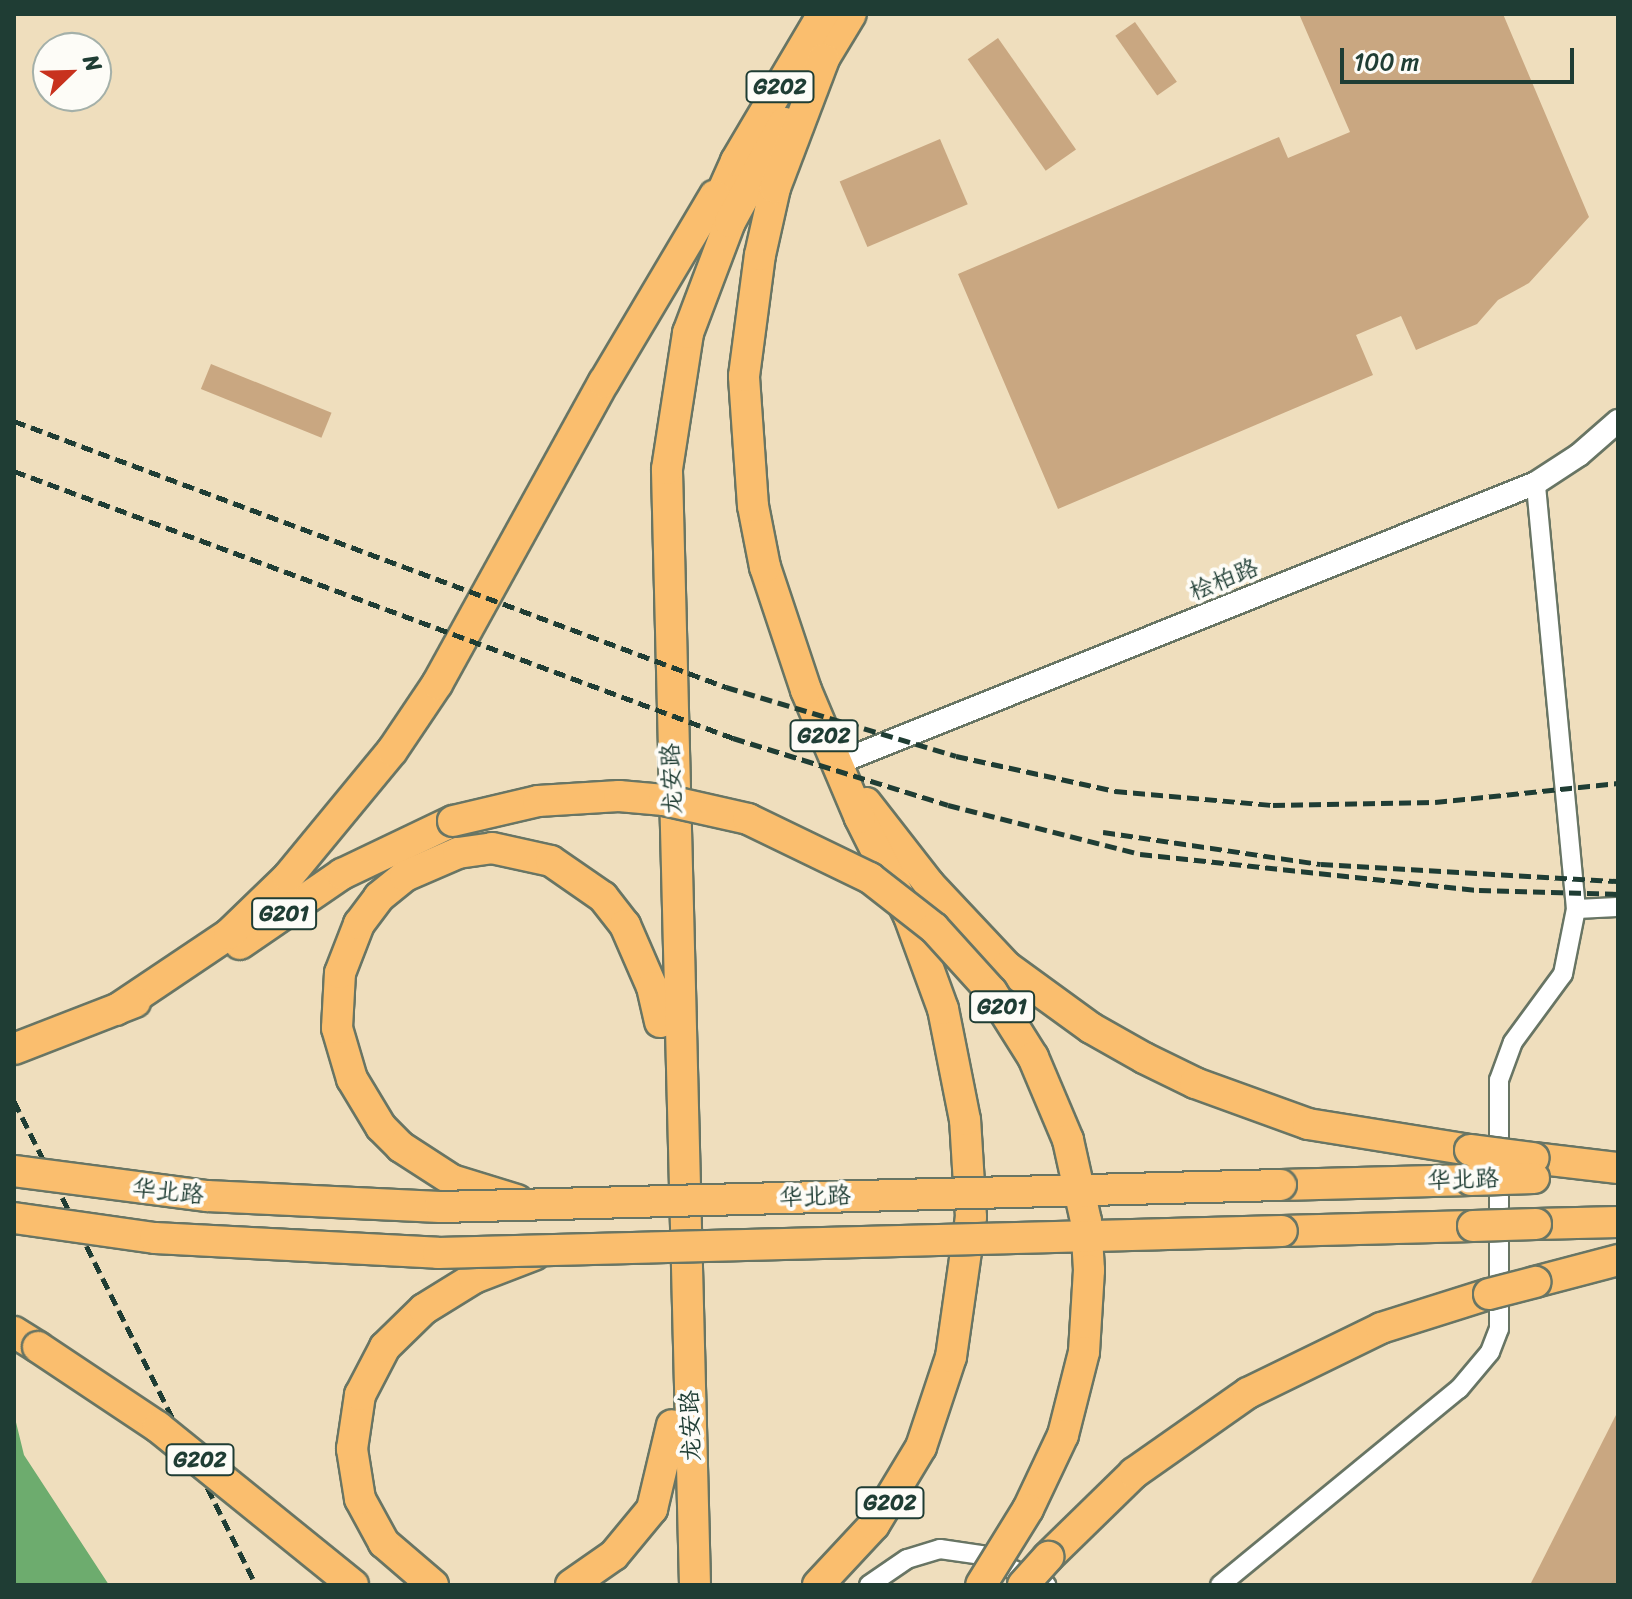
<!DOCTYPE html>
<html>
<head>
<meta charset="utf-8">
<style>
	body { margin:0 }
	#map { position:relative; width:1632px; height:1599px; overflow:hidden; background:#efdebd; font-family:Sriracha,"LXGW WenKai TC",sans-serif }
	div>[style] { position:absolute }
	[style*='--x'] { left:calc(var(--x)*1px); top:calc(var(--y)*1px); width:calc(var(--w)*1px); rotate:calc(var(--a)*1deg) }
	.forest>* { inset:0; background:#6dac6e }
	.building>* { inset:0; background:#c9a781; transform-origin:0 0 }
	.roads { filter:drop-shadow(2px 0 #687564) drop-shadow(-2px 0 #687564) drop-shadow(0 2px #687564) drop-shadow(0 -2px #687564) }
	.minor>* { height:18px; margin:-9px; padding:0 9px; transform-origin:9px; border-radius:9px; background:#fff }
	.tertiary>* { height:22px; margin:-11px; padding:0 11px; transform-origin:11px; border-radius:11px; background:#fff }
	.trunk>* { height:30px; margin:-15px; padding:0 15px; transform-origin:15px; border-radius:15px; background:#fabe6e }
	.rail>* { height:5px; margin-top:-2.5px; transform-origin:0; background:repeating-linear-gradient(90deg,#1f3d34 0 12px,transparent 0 18px) }
	.bridges { filter:drop-shadow(2px 0 #687564) drop-shadow(-2px 0 #687564) drop-shadow(0 2px #687564) drop-shadow(0 -2px #687564) }
	.trunk-bridge>* { height:30px; margin:-15px; padding:0 15px; transform-origin:15px; border-radius:15px; background:#fabe6e }
	span { translate:-50% -50%; white-space:nowrap; text-align:center; line-height:1.15; -webkit-text-stroke:8px #fdfcf7; paint-order:stroke }
	.shield-label span { padding:2px 6px; background:#fdfcf7; border:2px solid; border-radius:6px; -webkit-text-stroke-width:0 }
	.shield-label { font-size:22px; color:#1f3d34; font-weight:700 }
	.street-label { font-size:24px; color:#1f3d34 }
	.frame { position:absolute; inset:0; border:16px solid #1f3d34; pointer-events:none }
	.north { position:absolute; left:32px; top:32px; width:80px; height:80px; box-sizing:border-box; background:#fdfcf7; border:2px solid #a4b0a9; border-radius:50%; rotate:67deg; font-size:22px; font-weight:700; line-height:32px; text-align:center; color:#1f3d34 }
	.north::after { content:''; display:block; margin:auto; width:28px; height:36px; background:#c8321e; clip-path:polygon(50% 0,100% 100%,50% 72%,0 100%) }
	.scale { position:absolute; left:1340px; top:48px; width:234px; height:36px; box-sizing:border-box; border:4px solid #1f3d34; border-top:0; padding-left:10px; font-size:24px; line-height:28px; white-space:nowrap; color:#1f3d34; -webkit-text-stroke:6px #fdfcf7; paint-order:stroke }
</style>
</head>
<body>
<div id="map">
	<div class="forest">
		<div style="clip-path:polygon(14px 1414px,24px 1455px,109px 1585px,14px 1585px)"></div>
	</div>
	<div class="building">
		<div style="clip-path:polygon(1299px 14px,1503px 14px,1589px 217px,1529px 283px,1498px 300px,1477px 324px,1416px 350px,1401px 316px,1356px 335px,1373px 375px,1058px 509px,958px 274px,1279px 137px,1288px 158px,1350px 132px)"></div>
		<div style="left:1135px;top:22px;width:73px;height:24px;rotate:55deg"></div>
		<div style="left:998px;top:38px;width:136px;height:37px;rotate:55deg"></div>
		<div style="left:940px;top:139px;width:71px;height:109px;rotate:67deg"></div>
		<div style="left:211px;top:364px;width:130px;height:27px;rotate:22deg"></div>
		<div style="clip-path:polygon(1618px 1411px,1618px 1585px,1530px 1585px)"></div>
	</div>
	<div class="roads">
		<div class="minor">
			<div style="--x:1576;--y:909;--w:42;--a:-2.7"></div>
			<div style="--x:869;--y:1585;--w:46;--a:-34.4"></div>
			<div style="--x:907;--y:1559;--w:34;--a:-17"></div>
			<div style="--x:940;--y:1549;--w:41;--a:8.3"></div>
			<div style="--x:981;--y:1555;--w:72;--a:24.8"></div>
			<div style="--x:1220;--y:1585;--w:309;--a:-39.4"></div>
			<div style="--x:1459;--y:1389;--w:48;--a:-50"></div>
			<div style="--x:1490;--y:1352;--w:25;--a:-69"></div>
			<div style="--x:1499;--y:1329;--w:249;--a:-90"></div>
			<div style="--x:1499;--y:1080;--w:40;--a:-69.8"></div>
			<div style="--x:1513;--y:1042;--w:84;--a:-53.7"></div>
			<div style="--x:1563;--y:974;--w:66;--a:-78.7"></div>
			<div style="--x:1576;--y:909;--w:428;--a:-95.4"></div>
		</div>
		<div class="tertiary">
			<div style="--x:835;--y:764;--w:755;--a:-21.84"></div>
			<div style="--x:1536;--y:483;--w:51;--a:-33.1"></div>
			<div style="--x:1579;--y:455;--w:52;--a:-41.1"></div>
		</div>
		<div class="trunk">
			<div style="--x:814;--y:75;--w:71;--a:-58.8"></div>
			<div style="--x:711;--y:217;--w:61;--a:-65.9"></div>
			<div style="--x:736;--y:161;--w:171;--a:-59.4"></div>
			<div style="--x:866;--y:803;--w:103;--a:52.1"></div>
			<div style="--x:929;--y:884;--w:114;--a:46.8"></div>
			<div style="--x:1007;--y:967;--w:104;--a:36"></div>
			<div style="--x:1091;--y:1028;--w:61;--a:29.5"></div>
			<div style="--x:1144;--y:1058;--w:57;--a:26.1"></div>
			<div style="--x:1195;--y:1083;--w:120;--a:19.9"></div>
			<div style="--x:1308;--y:1124;--w:164;--a:9.1"></div>
			<div style="--x:240;--y:944;--w:124;--a:-34.5"></div>
			<div style="--x:342;--y:874;--w:123;--a:-25.5"></div>
			<div style="--x:116;--y:1010;--w:136;--a:-33.9"></div>
			<div style="--x:229;--y:934;--w:82;--a:-44"></div>
			<div style="--x:288;--y:877;--w:163;--a:-50.5"></div>
			<div style="--x:392;--y:751;--w:81;--a:-56.1"></div>
			<div style="--x:437;--y:684;--w:345;--a:-61.1"></div>
			<div style="--x:604;--y:382;--w:217;--a:-59.3"></div>
			<div style="--x:14;--y:1049;--w:130;--a:-21.2"></div>
			<div style="--x:1533;--y:1158;--w:86;--a:6.7"></div>
			<div style="--x:1281;--y:1185;--w:190;--a:-1.5"></div>
			<div style="--x:517;--y:1200;--w:68;--a:-162.9"></div>
			<div style="--x:452;--y:1180;--w:61;--a:-147.1"></div>
			<div style="--x:401;--y:1147;--w:28;--a:-135"></div>
			<div style="--x:381;--y:1127;--w:56;--a:-121.1"></div>
			<div style="--x:352;--y:1079;--w:53;--a:-106.4"></div>
			<div style="--x:337;--y:1028;--w:55;--a:-86.9"></div>
			<div style="--x:340;--y:973;--w:53;--a:-68.8"></div>
			<div style="--x:359;--y:924;--w:34;--a:-53"></div>
			<div style="--x:379;--y:897;--w:33;--a:-39"></div>
			<div style="--x:405;--y:876;--w:58;--a:-23.5"></div>
			<div style="--x:458;--y:853;--w:34;--a:-8"></div>
			<div style="--x:492;--y:848;--w:60;--a:12.4"></div>
			<div style="--x:551;--y:861;--w:63;--a:34.7"></div>
			<div style="--x:603;--y:897;--w:36;--a:52"></div>
			<div style="--x:625;--y:925;--w:68;--a:66.5"></div>
			<div style="--x:652;--y:987;--w:36;--a:77"></div>
			<div style="--x:1536;--y:1224;--w:82;--a:-1.4"></div>
			<div style="--x:1282;--y:1231;--w:191;--a:-1.5"></div>
			<div style="--x:1535;--y:1282;--w:86;--a:-14.8"></div>
			<div style="--x:14;--y:1332;--w:28;--a:32"></div>
			<div style="--x:1048;--y:1557;--w:120;--a:-44.3"></div>
			<div style="--x:1134;--y:1473;--w:139;--a:-35.1"></div>
			<div style="--x:1248;--y:1393;--w:148;--a:-26"></div>
			<div style="--x:1381;--y:1328;--w:113;--a:-17.5"></div>
			<div style="--x:433;--y:1585;--w:65;--a:-139.4"></div>
			<div style="--x:384;--y:1543;--w:50;--a:-118.6"></div>
			<div style="--x:360;--y:1499;--w:51;--a:-99.1"></div>
			<div style="--x:352;--y:1449;--w:55;--a:-81.6"></div>
			<div style="--x:360;--y:1395;--w:54;--a:-62.5"></div>
			<div style="--x:385;--y:1347;--w:54;--a:-44.3"></div>
			<div style="--x:424;--y:1309;--w:59;--a:-31.8"></div>
			<div style="--x:474;--y:1278;--w:64;--a:-21"></div>
			<div style="--x:571;--y:1585;--w:52;--a:-34.9"></div>
			<div style="--x:614;--y:1555;--w:60;--a:-50.4"></div>
			<div style="--x:652;--y:1509;--w:86;--a:-76.6"></div>
			<div style="--x:695;--y:1585;--w:1116;--a:-91.44"></div>
			<div style="--x:667;--y:469;--w:138;--a:-81.2"></div>
			<div style="--x:688;--y:333;--w:119;--a:-69.3"></div>
			<div style="--x:730;--y:222;--w:113;--a:-61.4"></div>
			<div style="--x:818;--y:1585;--w:82;--a:-47"></div>
			<div style="--x:874;--y:1525;--w:91;--a:-58.9"></div>
			<div style="--x:921;--y:1447;--w:95;--a:-71.6"></div>
			<div style="--x:951;--y:1357;--w:141;--a:-81.9"></div>
			<div style="--x:971;--y:1217;--w:97;--a:-93.5"></div>
			<div style="--x:965;--y:1120;--w:113;--a:-101.2"></div>
			<div style="--x:943;--y:1009;--w:99;--a:-110.1"></div>
			<div style="--x:909;--y:916;--w:110;--a:-116.6"></div>
			<div style="--x:860;--y:818;--w:139;--a:-112.9"></div>
			<div style="--x:806;--y:690;--w:130;--a:-108.4"></div>
			<div style="--x:765;--y:567;--w:62;--a:-101.1"></div>
			<div style="--x:753;--y:506;--w:130;--a:-94"></div>
			<div style="--x:744;--y:376;--w:122;--a:-82.5"></div>
			<div style="--x:760;--y:255;--w:69;--a:-77.4"></div>
			<div style="--x:775;--y:188;--w:138;--a:-69.2"></div>
		</div>
	</div>
	<div class="rail">
		<div style="--x:14;--y:421;--w:760;--a:20.49"></div>
		<div style="--x:726;--y:687;--w:240;--a:16.7"></div>
		<div style="--x:956;--y:756;--w:163;--a:12.4"></div>
		<div style="--x:1115;--y:791;--w:159;--a:5.1"></div>
		<div style="--x:1273;--y:805;--w:162;--a:-1.1"></div>
		<div style="--x:1435;--y:802;--w:184;--a:-5.9"></div>
		<div style="--x:14;--y:471;--w:767;--a:20.37"></div>
		<div style="--x:733;--y:738;--w:225;--a:17.3"></div>
		<div style="--x:948;--y:805;--w:198;--a:14.3"></div>
		<div style="--x:1140;--y:854;--w:341;--a:6.1"></div>
		<div style="--x:1479;--y:890;--w:139;--a:1.6"></div>
		<div style="--x:1103;--y:832;--w:220;--a:8.4"></div>
		<div style="--x:1321;--y:864;--w:297;--a:3.3"></div>
		<div style="--x:14;--y:1101;--w:541;--a:63.43"></div>
	</div>
	<div class="bridges">
		<div class="trunk-bridge">
			<div style="--x:453;--y:821;--w:87;--a:-13.2"></div>
			<div style="--x:538;--y:801;--w:81;--a:-3.5"></div>
			<div style="--x:619;--y:796;--w:45;--a:5.1"></div>
			<div style="--x:664;--y:800;--w:86;--a:12.7"></div>
			<div style="--x:748;--y:819;--w:136;--a:25.8"></div>
			<div style="--x:870;--y:878;--w:81;--a:38"></div>
			<div style="--x:934;--y:928;--w:86;--a:47.8"></div>
			<div style="--x:992;--y:992;--w:77;--a:57.8"></div>
			<div style="--x:1033;--y:1057;--w:90;--a:67.1"></div>
			<div style="--x:1068;--y:1140;--w:83;--a:77.5"></div>
			<div style="--x:1086;--y:1221;--w:49;--a:86.5"></div>
			<div style="--x:1089;--y:1270;--w:82;--a:93.5"></div>
			<div style="--x:1084;--y:1352;--w:86;--a:104.2"></div>
			<div style="--x:1063;--y:1435;--w:82;--a:115.3"></div>
			<div style="--x:1028;--y:1509;--w:89;--a:121.7"></div>
			<div style="--x:1470;--y:1150;--w:64;--a:7.2"></div>
			<div style="--x:14;--y:1171;--w:195;--a:7.4"></div>
			<div style="--x:207;--y:1196;--w:233;--a:2.7"></div>
			<div style="--x:440;--y:1207;--w:841;--a:-1.5"></div>
			<div style="--x:1471;--y:1180;--w:63;--a:-1.8"></div>
			<div style="--x:14;--y:1218;--w:142;--a:8.1"></div>
			<div style="--x:155;--y:1238;--w:283;--a:3"></div>
			<div style="--x:438;--y:1253;--w:844;--a:-1.49"></div>
			<div style="--x:1473;--y:1226;--w:63;--a:-1.8"></div>
			<div style="--x:1489;--y:1294;--w:48;--a:-14.6"></div>
			<div style="--x:38;--y:1347;--w:144;--a:33.7"></div>
			<div style="--x:158;--y:1427;--w:251;--a:39"></div>
			<div style="--x:1023;--y:1585;--w:38;--a:-48"></div>
		</div>
	</div>
	<div class="shield-label">
		<span style="left:780px;top:87px">G202</span>
		<span style="left:824px;top:736px">G202</span>
		<span style="left:284px;top:914px">G201</span>
		<span style="left:1002px;top:1007px">G201</span>
		<span style="left:200px;top:1460px">G202</span>
		<span style="left:890px;top:1503px">G202</span>
	</div>
	<div class="street-label">
		<span style="left:1224px;top:580px;rotate:-22deg">桧柏路</span>
		<span style="left:672px;top:779px;rotate:-92deg">龙安路</span>
		<span style="left:1463px;top:1180px;rotate:-2deg">华北路</span>
		<span style="left:168px;top:1192px;rotate:6deg">华北路</span>
		<span style="left:815px;top:1197px;rotate:-2deg">华北路</span>
		<span style="left:691px;top:1426px;rotate:-92deg">龙安路</span>
	</div>
	<div class="frame"></div>
	<div class="north">N</div>
	<div class="scale">100 m</div>
</div>
</body>
</html>
